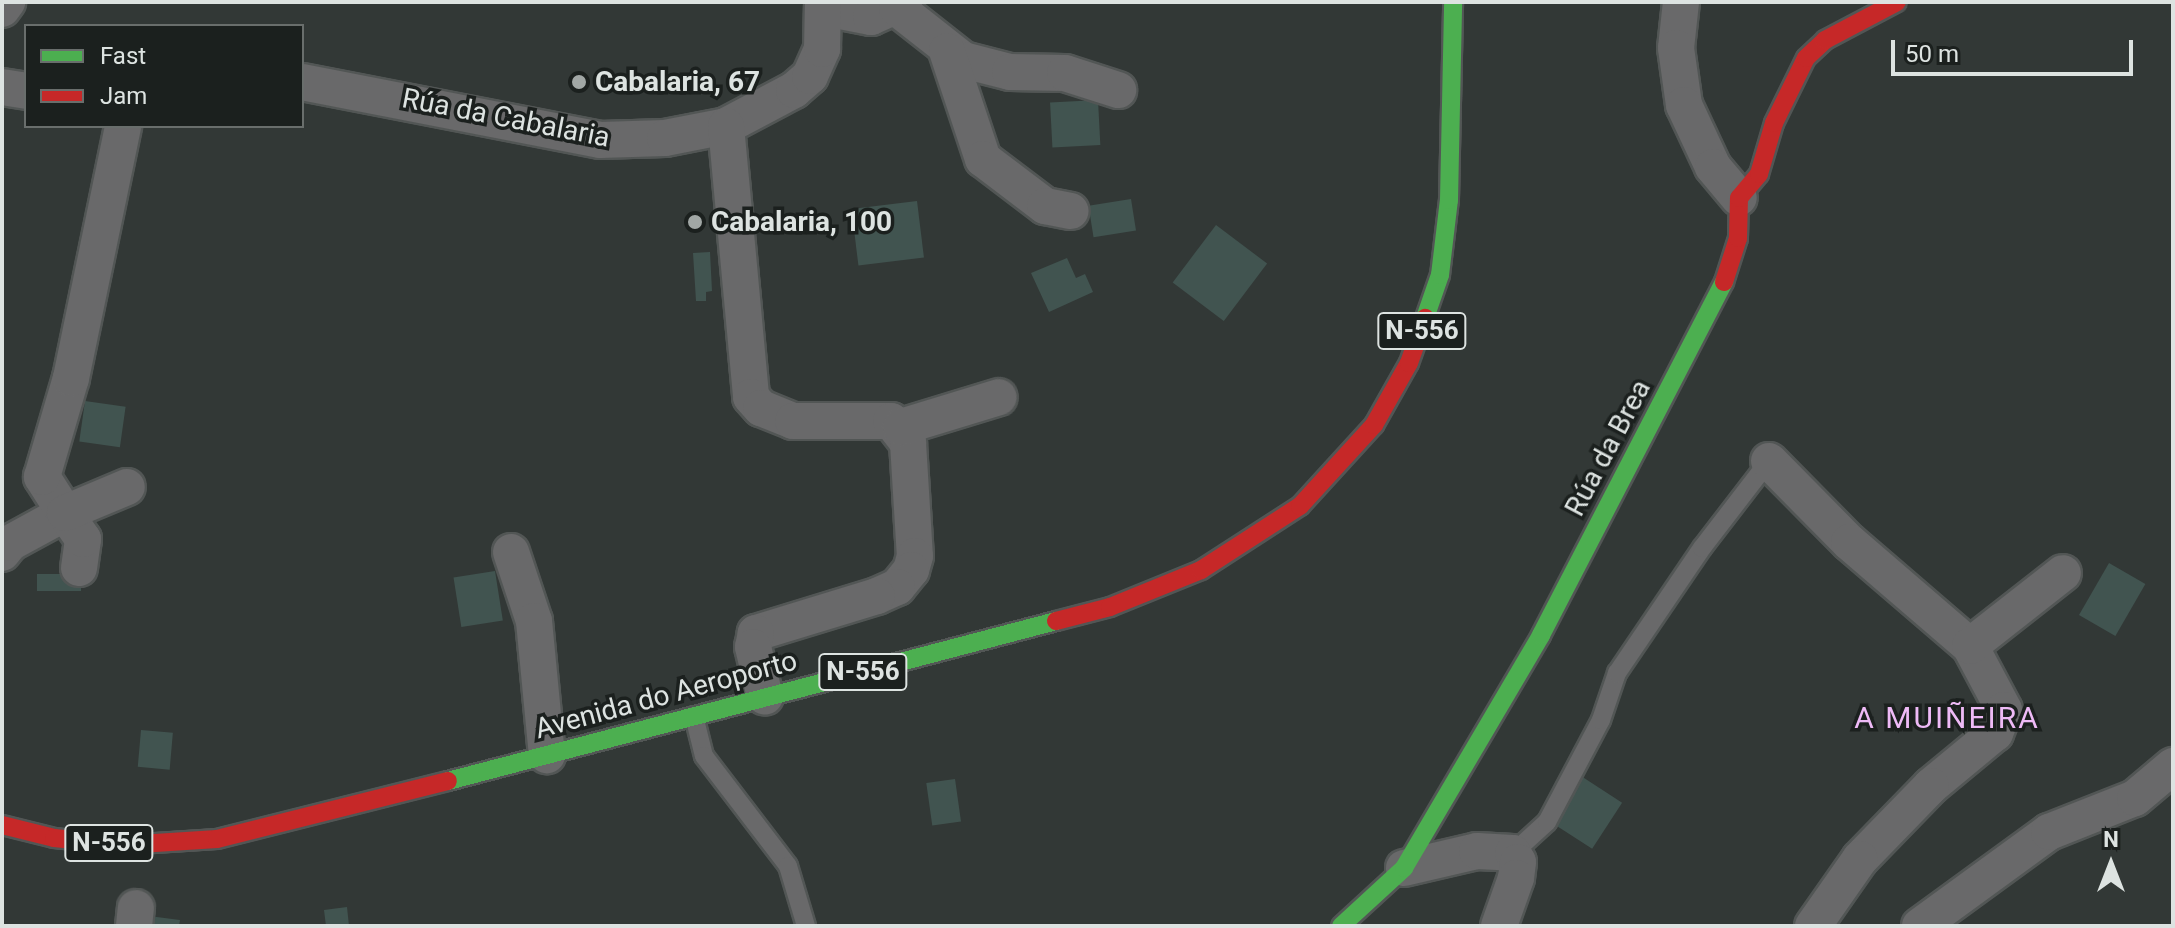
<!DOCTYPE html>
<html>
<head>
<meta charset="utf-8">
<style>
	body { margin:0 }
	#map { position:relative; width:2175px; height:928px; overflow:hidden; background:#323836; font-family:Roboto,sans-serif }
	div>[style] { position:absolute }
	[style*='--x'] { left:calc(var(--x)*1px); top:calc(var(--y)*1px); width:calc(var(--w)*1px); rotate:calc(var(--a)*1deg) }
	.building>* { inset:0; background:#415450; transform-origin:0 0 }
	.roads { filter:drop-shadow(2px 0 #525655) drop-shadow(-2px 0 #525655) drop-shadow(0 2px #525655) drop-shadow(0 -2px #525655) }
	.lane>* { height:18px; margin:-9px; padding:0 9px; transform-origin:9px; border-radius:9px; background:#69696a }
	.street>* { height:36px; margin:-18px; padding:0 18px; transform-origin:18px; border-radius:18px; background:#69696a }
	.fast>* { height:18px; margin:-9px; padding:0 9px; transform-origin:9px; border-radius:9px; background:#4caf50 }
	.jam>* { height:18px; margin:-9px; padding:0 9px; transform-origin:9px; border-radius:9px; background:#c62828 }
	.dots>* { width:22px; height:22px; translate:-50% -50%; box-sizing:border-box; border:4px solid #1b201e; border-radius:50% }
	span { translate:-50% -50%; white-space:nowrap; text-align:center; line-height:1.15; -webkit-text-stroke:7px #1b201e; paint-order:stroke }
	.shield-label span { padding:2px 6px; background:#1b201e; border:2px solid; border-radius:6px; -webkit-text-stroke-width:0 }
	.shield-label { font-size:26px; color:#dde3e1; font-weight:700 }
	.poi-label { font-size:28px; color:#dde3e1; font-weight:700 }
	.left { translate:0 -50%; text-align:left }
	.street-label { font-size:28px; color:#dde3e1 }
	.neighbourhood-label { font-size:30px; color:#eebaf6; letter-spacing:2px }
	.frame { position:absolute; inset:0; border:4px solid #dde3e1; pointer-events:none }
	.legend { position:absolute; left:24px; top:24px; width:280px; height:104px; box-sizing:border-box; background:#1b201e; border:2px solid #696e6c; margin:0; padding:10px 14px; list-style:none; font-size:24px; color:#dde3e1 }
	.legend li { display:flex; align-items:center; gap:16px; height:40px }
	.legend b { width:40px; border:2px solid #696e6c }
	.north { position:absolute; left:2071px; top:824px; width:80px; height:80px; -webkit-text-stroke:6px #1b201e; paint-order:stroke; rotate:0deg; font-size:22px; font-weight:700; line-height:32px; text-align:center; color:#dde3e1 }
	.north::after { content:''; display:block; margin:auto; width:28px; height:36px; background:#dde3e1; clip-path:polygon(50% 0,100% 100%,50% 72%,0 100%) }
	.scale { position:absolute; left:1891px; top:40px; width:242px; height:36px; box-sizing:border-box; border:4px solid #dde3e1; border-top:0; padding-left:10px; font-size:24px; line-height:28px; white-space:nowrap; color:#dde3e1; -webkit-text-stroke:6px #1b201e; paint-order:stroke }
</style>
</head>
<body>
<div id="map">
	<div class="building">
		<div style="left:1098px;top:100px;width:45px;height:48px;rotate:87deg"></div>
		<div style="left:1131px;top:199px;width:32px;height:43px;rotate:81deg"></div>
		<div style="left:917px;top:201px;width:57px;height:66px;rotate:83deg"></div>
		<div style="left:1216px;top:225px;width:64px;height:72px;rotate:37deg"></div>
		<div style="clip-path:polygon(710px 252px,712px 291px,706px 292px,706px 301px,696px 301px,693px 253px)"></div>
		<div style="clip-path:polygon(1067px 258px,1076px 278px,1085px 274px,1093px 292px,1049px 312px,1031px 273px)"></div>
		<div style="left:85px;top:401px;width:41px;height:41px;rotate:8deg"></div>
		<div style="left:2109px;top:563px;width:42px;height:60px;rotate:30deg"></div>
		<div style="left:495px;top:571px;width:50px;height:42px;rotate:81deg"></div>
		<div style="left:81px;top:574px;width:17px;height:44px;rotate:90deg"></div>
		<div style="left:141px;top:730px;width:32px;height:37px;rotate:5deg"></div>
		<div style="left:1581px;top:776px;width:49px;height:55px;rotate:33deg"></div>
		<div style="left:955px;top:779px;width:43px;height:29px;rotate:82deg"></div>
		<div style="clip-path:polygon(347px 907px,349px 926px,326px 926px,324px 910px)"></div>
		<div style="clip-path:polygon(141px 915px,180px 920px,179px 926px,139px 926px)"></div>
	</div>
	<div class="roads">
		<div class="lane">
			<div style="--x:694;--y:716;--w:41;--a:76"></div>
			<div style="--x:704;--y:756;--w:138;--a:52.6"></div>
			<div style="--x:788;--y:866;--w:63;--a:73.3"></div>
			<div style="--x:1513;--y:853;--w:46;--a:-42.4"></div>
			<div style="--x:1547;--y:822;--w:115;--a:-62.1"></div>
			<div style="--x:1601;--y:720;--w:50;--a:-71.2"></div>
			<div style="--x:1617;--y:673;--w:151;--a:-55.8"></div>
			<div style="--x:1702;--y:548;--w:110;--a:-52.4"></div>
		</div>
		<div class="street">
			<div style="--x:1681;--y:2;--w:46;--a:96.2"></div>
			<div style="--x:1676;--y:48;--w:58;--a:82"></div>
			<div style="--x:1684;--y:105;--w:68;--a:64.9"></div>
			<div style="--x:1713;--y:167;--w:40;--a:50"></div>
			<div style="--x:825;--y:8;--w:47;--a:11.1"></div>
			<div style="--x:871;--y:17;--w:36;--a:-24"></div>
			<div style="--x:897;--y:8;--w:84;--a:38.2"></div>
			<div style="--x:963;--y:60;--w:49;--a:14.3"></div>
			<div style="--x:1010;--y:72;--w:55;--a:1"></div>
			<div style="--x:1065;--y:73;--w:56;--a:17.8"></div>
			<div style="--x:2;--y:9;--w:9;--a:-54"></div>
			<div style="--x:947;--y:51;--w:114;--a:71.6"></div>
			<div style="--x:983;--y:159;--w:78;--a:37.2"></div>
			<div style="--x:1045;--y:206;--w:26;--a:11"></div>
			<div style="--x:302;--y:82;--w:304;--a:11"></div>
			<div style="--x:600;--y:140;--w:65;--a:-1.8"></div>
			<div style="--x:665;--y:138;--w:62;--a:-11.1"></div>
			<div style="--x:726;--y:126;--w:77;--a:-27.9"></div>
			<div style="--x:794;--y:90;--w:21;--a:-41"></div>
			<div style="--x:810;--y:76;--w:30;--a:-66"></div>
			<div style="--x:822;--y:49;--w:47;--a:-88.8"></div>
			<div style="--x:2;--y:87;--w:24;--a:9"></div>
			<div style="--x:726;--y:126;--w:272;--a:84.7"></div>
			<div style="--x:751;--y:397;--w:15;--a:48"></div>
			<div style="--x:761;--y:408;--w:35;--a:22"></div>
			<div style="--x:793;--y:421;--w:98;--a:0"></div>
			<div style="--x:891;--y:421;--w:28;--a:52"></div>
			<div style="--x:908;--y:443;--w:113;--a:86.5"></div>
			<div style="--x:915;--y:556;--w:15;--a:106"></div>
			<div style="--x:911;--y:570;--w:22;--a:129"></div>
			<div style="--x:897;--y:587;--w:22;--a:156"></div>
			<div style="--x:877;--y:596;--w:127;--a:163"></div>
			<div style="--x:756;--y:633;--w:14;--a:102"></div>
			<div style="--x:753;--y:647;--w:51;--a:76.5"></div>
			<div style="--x:901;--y:427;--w:102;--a:-17"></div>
			<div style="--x:1769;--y:461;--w:114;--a:45.4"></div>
			<div style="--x:1849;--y:542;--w:160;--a:40.7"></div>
			<div style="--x:1970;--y:646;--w:72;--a:62"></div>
			<div style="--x:2004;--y:710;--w:25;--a:111"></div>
			<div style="--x:1995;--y:733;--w:83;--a:140.4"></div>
			<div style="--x:1931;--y:786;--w:102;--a:134.2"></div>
			<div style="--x:1860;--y:859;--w:82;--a:125"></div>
			<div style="--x:511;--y:552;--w:73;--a:71.6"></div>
			<div style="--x:534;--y:621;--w:135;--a:84.5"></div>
			<div style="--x:2;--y:553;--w:13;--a:-51"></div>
			<div style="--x:10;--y:543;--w:63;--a:-28.6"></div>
			<div style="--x:65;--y:513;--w:43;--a:-122.6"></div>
			<div style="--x:42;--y:477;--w:103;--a:-73.7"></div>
			<div style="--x:71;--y:378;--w:257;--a:-78.3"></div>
			<div style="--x:79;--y:568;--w:29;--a:-82"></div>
			<div style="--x:83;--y:539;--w:32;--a:-125"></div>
			<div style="--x:65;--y:513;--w:67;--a:-22.8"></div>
			<div style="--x:1970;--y:646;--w:118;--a:-38.1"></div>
			<div style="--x:1404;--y:868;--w:75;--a:-13.1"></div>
			<div style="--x:1477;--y:851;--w:36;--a:3"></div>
			<div style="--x:1513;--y:853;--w:10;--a:61"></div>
			<div style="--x:1518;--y:862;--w:16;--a:97"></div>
			<div style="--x:1516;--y:878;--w:51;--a:109.5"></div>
			<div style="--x:134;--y:926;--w:18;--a:-84"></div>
			<div style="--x:1920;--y:926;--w:160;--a:-36.1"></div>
			<div style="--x:2049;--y:832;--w:92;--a:-21.6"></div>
			<div style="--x:2135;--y:798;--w:50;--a:-40.1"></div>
		</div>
		<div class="fast">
			<div style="--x:1425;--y:318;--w:46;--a:-70.8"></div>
			<div style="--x:1440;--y:275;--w:76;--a:-83.2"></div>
			<div style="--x:1449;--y:200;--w:198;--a:-88.8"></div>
			<div style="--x:448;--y:781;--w:629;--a:-14.74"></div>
			<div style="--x:1341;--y:926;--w:86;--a:-42.6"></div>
			<div style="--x:1404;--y:868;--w:270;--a:-59.5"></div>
			<div style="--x:1541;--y:635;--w:398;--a:-62.6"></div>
		</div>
		<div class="jam">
			<div style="--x:1724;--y:282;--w:46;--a:-72.3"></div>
			<div style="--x:1738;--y:238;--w:40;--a:-88.6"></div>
			<div style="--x:1739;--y:198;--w:31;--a:-50"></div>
			<div style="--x:1759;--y:174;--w:53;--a:-73.6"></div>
			<div style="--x:1774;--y:123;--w:72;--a:-63.8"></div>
			<div style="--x:1806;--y:58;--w:26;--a:-43"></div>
			<div style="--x:1825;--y:40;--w:81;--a:-27.8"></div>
			<div style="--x:1056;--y:621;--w:56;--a:-14.5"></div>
			<div style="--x:1110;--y:607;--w:98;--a:-22.1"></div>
			<div style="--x:1201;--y:570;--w:118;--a:-32.9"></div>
			<div style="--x:1300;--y:506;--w:110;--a:-47.6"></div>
			<div style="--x:1374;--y:425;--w:71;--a:-60.6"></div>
			<div style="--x:1409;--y:363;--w:48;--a:-70.4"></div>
			<div style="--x:2;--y:825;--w:54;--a:14"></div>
			<div style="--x:54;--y:838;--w:70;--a:5.7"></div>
			<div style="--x:124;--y:845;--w:93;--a:-3.7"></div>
			<div style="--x:217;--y:839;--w:238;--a:-14.1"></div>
		</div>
	</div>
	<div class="dots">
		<div style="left:579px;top:82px;background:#a1a7a5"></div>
		<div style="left:695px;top:222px;background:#a1a7a5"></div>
	</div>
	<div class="shield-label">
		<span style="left:1422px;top:331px">N-556</span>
		<span style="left:863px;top:672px">N-556</span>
		<span style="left:109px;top:843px">N-556</span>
	</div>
	<div class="poi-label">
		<span class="left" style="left:595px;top:82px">Cabalaria, 67</span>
		<span class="left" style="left:711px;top:222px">Cabalaria, 100</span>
	</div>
	<div class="street-label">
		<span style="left:506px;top:118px;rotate:11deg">Rúa da Cabalaria</span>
		<span style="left:1608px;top:448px;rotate:-62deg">Rúa da Brea</span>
		<span style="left:666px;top:695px;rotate:-15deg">Avenida do Aeroporto</span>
	</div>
	<div class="neighbourhood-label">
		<span style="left:1947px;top:718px">A MUIÑEIRA</span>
	</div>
	<div class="frame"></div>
	<ul class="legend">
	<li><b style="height:10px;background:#4caf50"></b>Fast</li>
	<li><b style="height:10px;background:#c62828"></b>Jam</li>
	</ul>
	<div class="north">N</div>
	<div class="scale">50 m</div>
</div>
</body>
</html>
